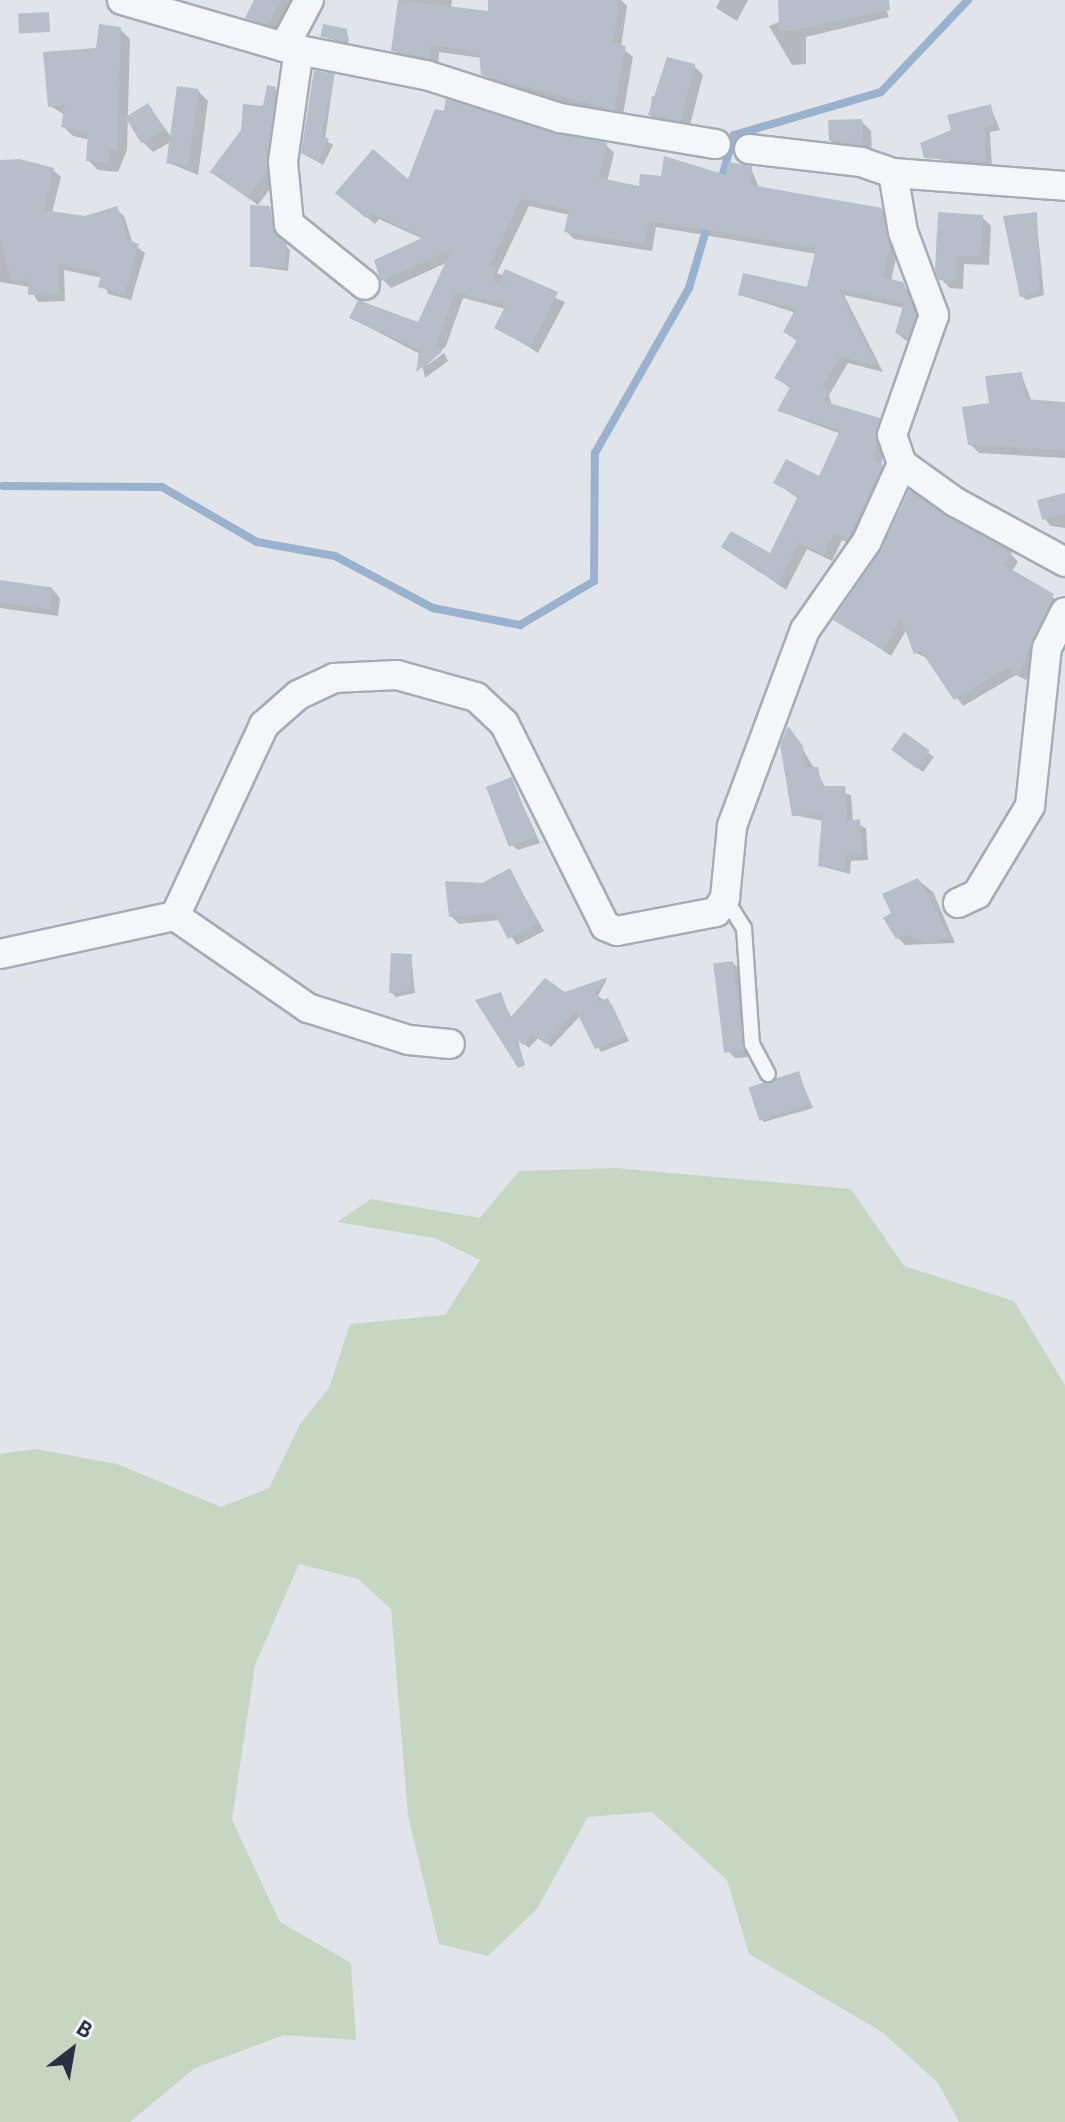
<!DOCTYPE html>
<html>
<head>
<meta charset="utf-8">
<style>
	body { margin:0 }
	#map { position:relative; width:1065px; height:2122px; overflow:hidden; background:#e1e5eb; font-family:Cabin,sans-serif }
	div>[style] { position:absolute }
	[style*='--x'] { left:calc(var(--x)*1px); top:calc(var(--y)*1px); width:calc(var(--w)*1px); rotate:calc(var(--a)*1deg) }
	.green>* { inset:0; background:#c6d6c2 }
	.shadow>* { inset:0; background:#0003 }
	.stream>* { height:8px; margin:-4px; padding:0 4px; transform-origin:4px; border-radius:4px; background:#9ab2ce }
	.building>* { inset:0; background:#b8bec9; transform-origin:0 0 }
	.roads { filter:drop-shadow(2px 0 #a6acb6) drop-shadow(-2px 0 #a6acb6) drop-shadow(0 2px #a6acb6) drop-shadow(0 -2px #a6acb6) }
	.lane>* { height:14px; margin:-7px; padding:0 7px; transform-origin:7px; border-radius:7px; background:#f5f6f9 }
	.street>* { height:28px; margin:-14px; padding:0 14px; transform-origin:14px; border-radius:14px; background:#f5f6f9 }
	span { translate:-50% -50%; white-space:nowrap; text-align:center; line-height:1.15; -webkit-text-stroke:6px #f1f4f8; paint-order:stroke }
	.north { position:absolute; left:32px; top:2010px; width:80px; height:80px; -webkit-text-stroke:6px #f1f4f8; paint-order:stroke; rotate:31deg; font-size:22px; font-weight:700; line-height:32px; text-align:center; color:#283244 }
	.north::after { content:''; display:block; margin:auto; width:28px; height:36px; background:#283244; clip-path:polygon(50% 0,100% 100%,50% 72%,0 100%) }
</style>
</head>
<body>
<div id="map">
	<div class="green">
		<div style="clip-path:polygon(616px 1168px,851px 1189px,904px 1266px,1014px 1301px,1065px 1385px,1065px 2122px,959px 2122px,938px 2083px,882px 2032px,749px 1954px,727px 1880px,652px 1812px,588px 1817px,537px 1909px,488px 1956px,439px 1944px,408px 1816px,391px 1609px,358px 1579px,299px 1564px,255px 1665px,232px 1820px,280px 1922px,351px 1963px,356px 2040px,284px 2035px,195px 2068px,130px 2122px,0 2122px,0 1454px,36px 1449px,117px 1464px,221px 1507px,269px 1488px,300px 1424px,329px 1388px,350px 1324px,445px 1315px,480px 1260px,435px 1238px,337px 1222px,371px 1199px,480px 1218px,519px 1171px)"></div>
	</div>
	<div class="shadow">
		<div style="clip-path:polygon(257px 0,291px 0,275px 30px,247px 18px)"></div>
		<div style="clip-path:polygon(400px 0,452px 0,451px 7px,490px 13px,490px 0,621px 0,627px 6px,621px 47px,633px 57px,623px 115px,574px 109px,491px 82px,482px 58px,439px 52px,438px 66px,402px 59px,394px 50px)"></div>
		<div style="clip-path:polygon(720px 0,748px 0,737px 21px,716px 8px)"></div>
		<div style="clip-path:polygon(780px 0,882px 0,889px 17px,806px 37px,806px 64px,792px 65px,769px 26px,781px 21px)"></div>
		<div style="clip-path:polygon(120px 29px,130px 39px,127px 150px,118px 172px,98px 170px,88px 160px,90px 140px,73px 136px,63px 126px,65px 115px,50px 106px)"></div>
		<div style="clip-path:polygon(347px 31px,349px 45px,322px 36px)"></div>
		<div style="clip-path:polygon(694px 66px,703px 75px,689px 129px,659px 124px,650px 115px,652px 96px,661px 99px)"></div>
		<div style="clip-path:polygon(334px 76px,325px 140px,333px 145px,323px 165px,304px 153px)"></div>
		<div style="clip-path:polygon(275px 89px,285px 98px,275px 182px,258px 205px,212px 173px)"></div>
		<div style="clip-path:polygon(198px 91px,208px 101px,198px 175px,169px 163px,172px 141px,153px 152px,143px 142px,148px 105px,172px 138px)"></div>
		<div style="clip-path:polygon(990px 106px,1000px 130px,990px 132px,992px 168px,926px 157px)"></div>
		<div style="clip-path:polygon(861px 121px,871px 131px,872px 154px,841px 150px,830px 140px)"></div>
		<div style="clip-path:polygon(606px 145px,614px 153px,607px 182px,641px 189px,751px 168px,759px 188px,881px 210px,889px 218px,897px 254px,891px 281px,911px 292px,923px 324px,916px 343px,905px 340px,897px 333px,904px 308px,844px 295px,883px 372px,848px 363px,829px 395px,832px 406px,887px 428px,881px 467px,889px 475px,855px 546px,842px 540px,832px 561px,807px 549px,786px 590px,724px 547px,771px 555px,799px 499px,776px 483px,820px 479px,841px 434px,779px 411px,791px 389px,777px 377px,798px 342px,785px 332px,796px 313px,740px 295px,809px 289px,817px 254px,656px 227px,652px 251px,574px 239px,566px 231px,570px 215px,529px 206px,497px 273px,565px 302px,538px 353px,497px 327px,506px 309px,463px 298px,446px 346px,425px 367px,444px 353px,448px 361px,425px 378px,420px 354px,351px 318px,419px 325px,448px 262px,391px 288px,383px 280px,423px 239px,379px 219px,375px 224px,346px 200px)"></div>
		<div style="clip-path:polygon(0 162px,53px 170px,61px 177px,52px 213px,85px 218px,116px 209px,124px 216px,133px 244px,145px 253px,131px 300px,108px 294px,103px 278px,64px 270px,65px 301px,38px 302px,30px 287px,0 282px)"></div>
		<div style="clip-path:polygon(269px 208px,278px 238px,290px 250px,288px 271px,252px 266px)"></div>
		<div style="clip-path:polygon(1036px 214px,1044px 295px,1026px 300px,1022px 296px)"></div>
		<div style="clip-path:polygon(982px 217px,991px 226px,989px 265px,964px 264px,963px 289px,950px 288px,941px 279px)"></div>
		<div style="clip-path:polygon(1021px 374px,1032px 402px,1065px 404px,1065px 458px,979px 453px,970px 444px)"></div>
		<div style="clip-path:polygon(910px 493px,1011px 554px,1018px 562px,1012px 571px,1061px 603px,1026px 680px,1016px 675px,963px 706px,929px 659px,916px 653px,907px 629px,891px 656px,836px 619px,883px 551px)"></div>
		<div style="clip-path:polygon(1065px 495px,1065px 528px,1051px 526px,1044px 518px)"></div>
		<div style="clip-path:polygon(0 583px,52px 589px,60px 598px,58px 616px,0 608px)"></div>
		<div style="clip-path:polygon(794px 735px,826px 788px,851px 795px,853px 822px,866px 828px,868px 860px,851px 861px,850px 874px,820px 866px,823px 821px,794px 815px)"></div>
		<div style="clip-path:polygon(904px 735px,934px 757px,923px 772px,898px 754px)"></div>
		<div style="clip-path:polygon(511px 779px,540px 843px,518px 850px,511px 844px)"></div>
		<div style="clip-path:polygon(510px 871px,544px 931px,517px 945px,500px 920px,459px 924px,451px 916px)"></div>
		<div style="clip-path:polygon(918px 880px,933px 892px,955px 943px,905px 945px,898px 938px,893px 914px)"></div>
		<div style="clip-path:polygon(411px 956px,415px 993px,396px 997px,391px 992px)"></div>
		<div style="clip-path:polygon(733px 963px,740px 970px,750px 1057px,735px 1058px,728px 1051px)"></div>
		<div style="clip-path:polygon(607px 979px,598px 996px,612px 1005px,629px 1041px,601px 1052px,580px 1016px,551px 1047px,539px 1037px,529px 1048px,518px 1038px,524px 1072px,500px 994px,512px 1019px)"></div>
		<div style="clip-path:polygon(798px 1073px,813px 1108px,764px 1122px,760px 1117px)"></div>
	</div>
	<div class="stream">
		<div style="--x:720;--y:184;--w:51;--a:-74.1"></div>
		<div style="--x:734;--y:135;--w:153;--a:-16.3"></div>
		<div style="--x:881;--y:92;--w:127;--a:-46.6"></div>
		<div style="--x:3;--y:486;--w:159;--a:0.4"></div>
		<div style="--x:162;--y:487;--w:110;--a:30.1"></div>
		<div style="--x:257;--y:542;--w:79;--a:10.2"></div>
		<div style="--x:335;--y:556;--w:111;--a:28"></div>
		<div style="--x:433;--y:608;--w:89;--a:11.1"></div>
		<div style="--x:520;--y:625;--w:86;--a:-30.7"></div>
		<div style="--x:594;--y:581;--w:128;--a:-89.6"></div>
		<div style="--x:595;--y:453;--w:190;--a:-60.3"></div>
		<div style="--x:689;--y:288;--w:71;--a:-73.6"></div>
	</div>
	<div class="building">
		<div style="clip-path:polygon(254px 0,281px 0,268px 25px,245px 18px)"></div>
		<div style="clip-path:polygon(398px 0,488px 11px,488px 0,619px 0,613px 43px,626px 46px,614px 110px,481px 75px,479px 52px,431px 45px,430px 58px,391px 51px)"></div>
		<div style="clip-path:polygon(778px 0,889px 0,890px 10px,790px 31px,779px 30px)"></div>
		<div style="left:49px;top:12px;width:20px;height:31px;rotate:87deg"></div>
		<div style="clip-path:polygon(99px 24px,121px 27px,117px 150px,109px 150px,108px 163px,86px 161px,88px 133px,61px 127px,65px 104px,48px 107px,43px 52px,96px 48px)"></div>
		<div style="left:323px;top:24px;width:25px;height:13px;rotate:11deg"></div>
		<div style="clip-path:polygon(667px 57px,695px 64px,681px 121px,648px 115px)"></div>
		<div style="clip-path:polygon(314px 70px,335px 74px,321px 136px,329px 139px,318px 162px,301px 153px)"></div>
		<div style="clip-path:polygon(267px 85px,276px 87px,267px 172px,248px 198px,219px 176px,225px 175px,209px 173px,241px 130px,243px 104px,263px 106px)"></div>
		<div style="left:177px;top:86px;width:22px;height:78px;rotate:8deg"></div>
		<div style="clip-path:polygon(446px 99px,607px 143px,599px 178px,639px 186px,640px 174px,661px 176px,664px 156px,726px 175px,728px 162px,752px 166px,751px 185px,882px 208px,890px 245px,883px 277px,903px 282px,916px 315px,908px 337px,895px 333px,904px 303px,839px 289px,877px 366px,840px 356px,822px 387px,829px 391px,823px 401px,880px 418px,874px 461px,883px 465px,847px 540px,834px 533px,824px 554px,799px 543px,778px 584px,721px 547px,731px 531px,770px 553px,798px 496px,773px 483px,786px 459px,819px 476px,840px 430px,777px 411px,790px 387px,774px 378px,797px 340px,783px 332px,796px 308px,738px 295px,743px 273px,807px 287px,816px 248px,649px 221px,644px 244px,564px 232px,569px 210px,521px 199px,489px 266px,496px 268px,493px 280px,510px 289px,499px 282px,505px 269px,558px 292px,530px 347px,494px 328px,506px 305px,455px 292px,436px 345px,442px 352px,416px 372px,419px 350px,349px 318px,358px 300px,418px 322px,451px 250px,381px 281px,374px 260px,424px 237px,371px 213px,366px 218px,335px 193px,373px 149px,408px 179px,435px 109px,444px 111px)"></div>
		<div style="left:148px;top:103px;width:31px;height:27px;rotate:58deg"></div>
		<div style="clip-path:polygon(991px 104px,995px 124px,985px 126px,986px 162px,924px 158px,920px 143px,951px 130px,947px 115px)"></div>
		<div style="clip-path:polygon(862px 119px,863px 145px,829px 141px,828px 120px)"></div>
		<div style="clip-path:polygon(20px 159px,54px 168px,44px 210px,85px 216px,117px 206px,128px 240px,139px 244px,124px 294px,98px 287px,102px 273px,58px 264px,59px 294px,28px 295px,28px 279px,12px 282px,0 238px,0 160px)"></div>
		<div style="clip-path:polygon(250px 205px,270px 206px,274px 232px,287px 244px,284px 267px,250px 267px)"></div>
		<div style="clip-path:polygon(938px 212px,983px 215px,980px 257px,956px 256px,955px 281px,939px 280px,935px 270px)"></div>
		<div style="clip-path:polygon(1037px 212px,1040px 291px,1020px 297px,1003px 216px)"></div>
		<div style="clip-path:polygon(1022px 372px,1025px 399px,1065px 402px,1065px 450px,968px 445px,962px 407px,989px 403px,985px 376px)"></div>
		<div style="clip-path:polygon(909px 490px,1012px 552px,1004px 565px,1054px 594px,1018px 675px,1007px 668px,954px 700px,921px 651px,914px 654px,901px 619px,883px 650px,833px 620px,881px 550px)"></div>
		<div style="clip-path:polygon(1065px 493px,1065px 513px,1042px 520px,1037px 500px)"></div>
		<div style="left:0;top:580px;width:53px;height:22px;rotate:8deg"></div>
		<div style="clip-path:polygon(788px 726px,803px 746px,804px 767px,818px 767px,822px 786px,845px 786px,847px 821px,860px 819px,862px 854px,845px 855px,844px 869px,818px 866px,822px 815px,792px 816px,780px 745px)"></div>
		<div style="left:904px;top:732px;width:32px;height:22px;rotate:36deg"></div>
		<div style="left:512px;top:777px;width:64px;height:28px;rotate:69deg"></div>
		<div style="clip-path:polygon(510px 868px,538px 923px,508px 939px,494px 913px,449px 917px,445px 881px,482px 883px)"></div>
		<div style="clip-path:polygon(918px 878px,950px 937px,932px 944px,905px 935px,896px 939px,883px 918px,891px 913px,882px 894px)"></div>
		<div style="clip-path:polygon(391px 953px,412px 954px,411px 989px,402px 993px,389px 993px)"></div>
		<div style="left:733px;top:961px;width:90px;height:20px;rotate:83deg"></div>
		<div style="clip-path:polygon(608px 977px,595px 991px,599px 1002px,608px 998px,626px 1036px,595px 1049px,576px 1011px,545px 1044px,533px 1034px,523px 1045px,517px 1039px,525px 1065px,518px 1068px,475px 1000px,501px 992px,510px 1018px,545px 978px,565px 992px)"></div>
		<div style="left:799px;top:1071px;width:35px;height:53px;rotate:72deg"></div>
	</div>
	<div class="roads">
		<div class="lane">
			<div style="--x:725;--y:898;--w:36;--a:58"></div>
			<div style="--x:744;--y:928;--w:116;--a:86.1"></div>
			<div style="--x:752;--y:1044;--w:34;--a:62"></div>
		</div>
		<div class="street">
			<div style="--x:122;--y:0;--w:169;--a:16.2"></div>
			<div style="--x:284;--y:47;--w:145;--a:11.2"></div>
			<div style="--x:426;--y:75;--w:141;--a:17.8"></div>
			<div style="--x:560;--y:118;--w:158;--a:9.5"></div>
			<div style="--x:284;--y:47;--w:53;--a:-62"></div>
			<div style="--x:299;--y:49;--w:114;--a:98.1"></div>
			<div style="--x:283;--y:162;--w:62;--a:84.5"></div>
			<div style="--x:289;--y:224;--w:97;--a:38.8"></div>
			<div style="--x:749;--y:149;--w:113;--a:6.6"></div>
			<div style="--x:861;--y:162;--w:34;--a:19"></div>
			<div style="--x:893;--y:173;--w:172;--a:4.3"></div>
			<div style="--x:893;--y:173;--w:60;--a:80.4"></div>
			<div style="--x:903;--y:232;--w:89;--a:69.5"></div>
			<div style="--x:934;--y:315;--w:127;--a:109.3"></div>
			<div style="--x:892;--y:435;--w:31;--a:71"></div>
			<div style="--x:902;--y:464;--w:65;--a:35.6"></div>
			<div style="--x:955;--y:502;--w:125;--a:28.6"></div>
			<div style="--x:958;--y:903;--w:21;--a:-25"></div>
			<div style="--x:977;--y:894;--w:103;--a:-58.9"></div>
			<div style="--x:1030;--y:806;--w:159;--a:-83.9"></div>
			<div style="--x:1047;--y:648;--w:40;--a:-63.4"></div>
			<div style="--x:175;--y:916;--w:211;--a:-65"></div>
			<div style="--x:264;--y:725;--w:45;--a:-41.4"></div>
			<div style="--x:298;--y:695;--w:40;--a:-25"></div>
			<div style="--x:334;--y:678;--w:63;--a:-2.7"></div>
			<div style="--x:397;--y:675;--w:82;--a:15.6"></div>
			<div style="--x:476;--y:697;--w:38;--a:43"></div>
			<div style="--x:504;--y:723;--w:227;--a:63.5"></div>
			<div style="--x:605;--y:926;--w:13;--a:23"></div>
			<div style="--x:617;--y:931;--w:101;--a:-10.9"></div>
			<div style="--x:716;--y:912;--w:17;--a:-57"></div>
			<div style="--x:725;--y:898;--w:72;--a:-84.4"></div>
			<div style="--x:732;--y:826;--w:209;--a:-69.6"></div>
			<div style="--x:805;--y:630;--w:108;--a:-55.1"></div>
			<div style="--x:867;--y:541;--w:85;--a:-65.6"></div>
			<div style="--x:0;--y:954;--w:179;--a:-12.3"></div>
			<div style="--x:175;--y:916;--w:162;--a:34.7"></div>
			<div style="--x:308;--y:1008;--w:106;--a:17.6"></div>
			<div style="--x:409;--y:1040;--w:41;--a:5.6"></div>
		</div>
	</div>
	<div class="north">B</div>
</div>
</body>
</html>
